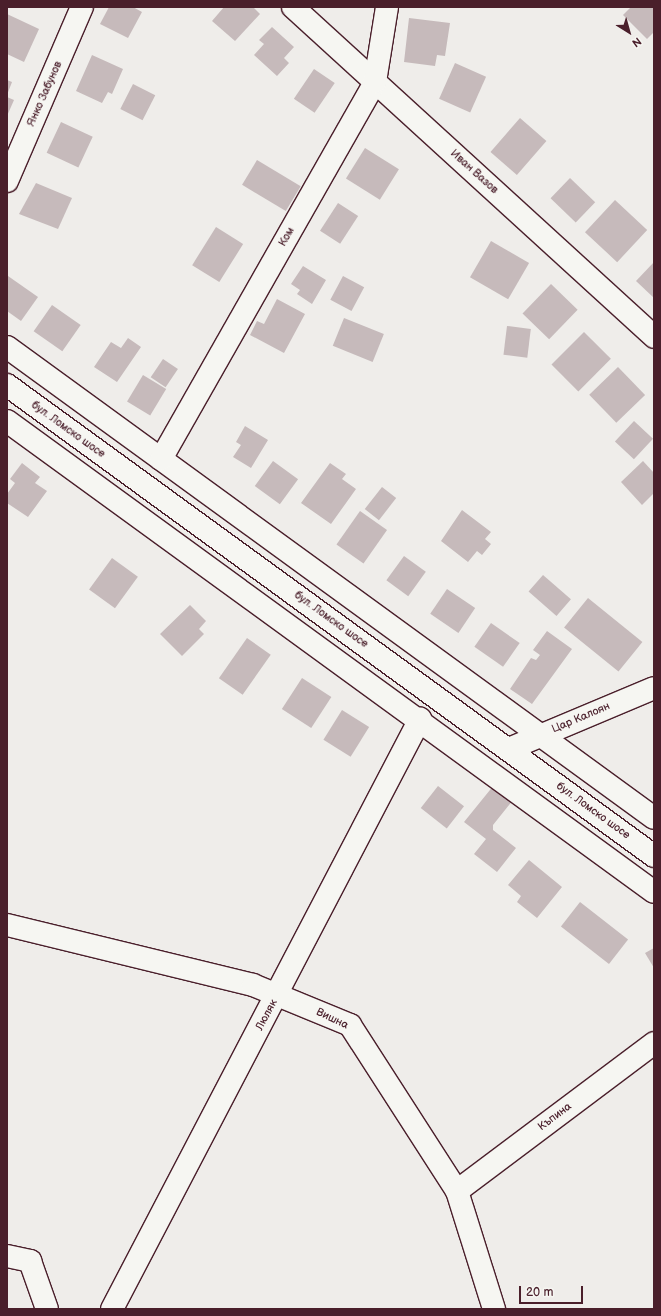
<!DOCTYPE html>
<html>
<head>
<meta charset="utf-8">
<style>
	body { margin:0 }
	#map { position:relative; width:661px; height:1316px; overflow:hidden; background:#efedea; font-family:"Balsamiq Sans",sans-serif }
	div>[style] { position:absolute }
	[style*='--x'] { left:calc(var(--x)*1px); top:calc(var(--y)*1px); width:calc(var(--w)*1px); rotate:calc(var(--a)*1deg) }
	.building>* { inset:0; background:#c6babb; transform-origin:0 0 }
	.roads { filter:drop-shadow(1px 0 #4a1f2b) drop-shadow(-1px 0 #4a1f2b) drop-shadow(0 1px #4a1f2b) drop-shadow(0 -1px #4a1f2b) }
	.street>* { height:22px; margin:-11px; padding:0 11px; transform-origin:11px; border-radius:11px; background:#f6f6f2 }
	.secondary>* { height:22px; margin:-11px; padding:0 11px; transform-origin:11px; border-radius:11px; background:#f6f6f2 }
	span { translate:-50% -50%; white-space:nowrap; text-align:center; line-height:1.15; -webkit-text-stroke:3px #f6f6f2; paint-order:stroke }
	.street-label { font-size:11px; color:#4a1f2b }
	.frame { position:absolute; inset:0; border:8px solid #4a1f2b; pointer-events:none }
	.north { position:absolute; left:609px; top:12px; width:40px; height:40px; -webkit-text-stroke:3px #f6f6f2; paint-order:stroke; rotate:143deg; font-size:11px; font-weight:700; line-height:16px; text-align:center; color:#4a1f2b }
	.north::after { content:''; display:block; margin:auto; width:14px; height:18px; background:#4a1f2b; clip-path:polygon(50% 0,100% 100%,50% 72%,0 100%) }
	.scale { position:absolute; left:519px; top:1286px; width:64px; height:18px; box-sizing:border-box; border:2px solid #4a1f2b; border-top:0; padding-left:5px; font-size:12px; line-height:14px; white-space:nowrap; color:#4a1f2b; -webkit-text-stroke:3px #f6f6f2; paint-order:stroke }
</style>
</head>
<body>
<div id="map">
	<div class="building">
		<div style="clip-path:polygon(109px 7px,133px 7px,142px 12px,128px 38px,100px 24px)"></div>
		<div style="clip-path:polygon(224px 7px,253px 7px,260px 14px,235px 41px,212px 21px)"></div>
		<div style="clip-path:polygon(631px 7px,654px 7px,654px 32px,647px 39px,623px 15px)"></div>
		<div style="clip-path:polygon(7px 14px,39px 29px,24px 62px,7px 54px)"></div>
		<div style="clip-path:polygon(409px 18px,450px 23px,445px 56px,437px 55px,435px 66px,404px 62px)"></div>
		<div style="clip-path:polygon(272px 27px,294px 47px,284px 58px,289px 63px,277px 76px,254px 55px,264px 44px,259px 40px)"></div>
		<div style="clip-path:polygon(92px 55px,123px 69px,112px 94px,108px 92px,102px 103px,76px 91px)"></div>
		<div style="left:455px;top:63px;width:34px;height:39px;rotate:24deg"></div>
		<div style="left:314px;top:69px;width:25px;height:36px;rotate:34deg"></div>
		<div style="clip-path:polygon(7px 80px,12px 82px,7px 95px)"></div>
		<div style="left:133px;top:84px;width:25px;height:28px;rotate:27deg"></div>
		<div style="clip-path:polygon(7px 97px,14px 100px,7px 116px)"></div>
		<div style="left:520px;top:118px;width:35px;height:45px;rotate:41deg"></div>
		<div style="left:61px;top:122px;width:35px;height:34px;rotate:25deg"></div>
		<div style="left:365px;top:148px;width:40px;height:36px;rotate:32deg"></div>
		<div style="left:257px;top:160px;width:51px;height:29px;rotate:31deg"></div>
		<div style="left:570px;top:178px;width:35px;height:28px;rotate:44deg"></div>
		<div style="clip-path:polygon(36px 183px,72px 198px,58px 229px,19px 214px)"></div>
		<div style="left:615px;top:200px;width:44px;height:44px;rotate:43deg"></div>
		<div style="left:338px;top:203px;width:24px;height:33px;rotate:33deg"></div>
		<div style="left:216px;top:227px;width:32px;height:45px;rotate:32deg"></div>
		<div style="left:491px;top:241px;width:44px;height:42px;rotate:30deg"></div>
		<div style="clip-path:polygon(654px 262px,654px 298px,636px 281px)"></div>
		<div style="clip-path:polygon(303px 266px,326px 280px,312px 304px,297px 294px,300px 290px,291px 284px)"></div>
		<div style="clip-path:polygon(8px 276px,38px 297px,21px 321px,7px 311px)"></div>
		<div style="left:343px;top:276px;width:24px;height:27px;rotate:28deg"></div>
		<div style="left:551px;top:284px;width:37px;height:41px;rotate:44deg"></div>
		<div style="clip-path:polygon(277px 299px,305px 314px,284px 353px,250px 335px,257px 321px,264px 324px)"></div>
		<div style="left:52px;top:305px;width:35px;height:32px;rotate:35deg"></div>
		<div style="left:344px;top:318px;width:43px;height:30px;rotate:22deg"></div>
		<div style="left:507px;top:326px;width:24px;height:29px;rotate:7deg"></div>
		<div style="left:584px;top:332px;width:38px;height:46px;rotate:45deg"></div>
		<div style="clip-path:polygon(128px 338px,141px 347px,117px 382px,94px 367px,111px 342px,121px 348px)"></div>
		<div style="left:163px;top:359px;width:18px;height:22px;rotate:34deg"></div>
		<div style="left:618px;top:367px;width:39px;height:40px;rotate:46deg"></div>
		<div style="left:143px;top:375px;width:27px;height:31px;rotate:31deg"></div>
		<div style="left:634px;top:421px;width:26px;height:28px;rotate:43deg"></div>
		<div style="clip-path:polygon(245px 426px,268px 440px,251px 468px,233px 457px,241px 445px,236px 442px)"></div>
		<div style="left:273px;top:461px;width:31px;height:31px;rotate:36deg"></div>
		<div style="clip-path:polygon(643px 461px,654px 473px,654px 493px,642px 505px,621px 482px)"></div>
		<div style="clip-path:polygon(22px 463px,40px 477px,35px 483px,47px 491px,28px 517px,7px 503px,7px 494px,15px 483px,10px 479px)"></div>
		<div style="clip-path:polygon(330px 463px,346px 474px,342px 479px,356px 489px,331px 524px,301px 503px)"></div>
		<div style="left:382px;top:487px;width:18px;height:28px;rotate:38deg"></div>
		<div style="clip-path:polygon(462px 510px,491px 532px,485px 539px,491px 544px,482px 555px,477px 551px,468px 562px,441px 541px)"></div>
		<div style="left:360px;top:511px;width:33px;height:41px;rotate:35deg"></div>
		<div style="left:404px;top:556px;width:27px;height:30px;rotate:36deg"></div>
		<div style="left:112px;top:558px;width:32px;height:39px;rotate:36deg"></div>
		<div style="left:543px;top:575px;width:37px;height:22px;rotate:41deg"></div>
		<div style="left:447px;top:589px;width:34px;height:30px;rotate:34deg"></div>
		<div style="left:588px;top:598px;width:70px;height:38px;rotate:39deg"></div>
		<div style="clip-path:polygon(190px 605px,206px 621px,199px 629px,204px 634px,182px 656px,160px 634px)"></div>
		<div style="left:491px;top:623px;width:35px;height:29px;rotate:35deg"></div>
		<div style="clip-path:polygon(547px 631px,572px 649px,532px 704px,510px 689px,531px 658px,536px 660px,540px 655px,533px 650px)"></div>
		<div style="left:247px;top:638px;width:29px;height:49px;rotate:35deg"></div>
		<div style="left:302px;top:678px;width:35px;height:37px;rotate:33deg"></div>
		<div style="left:342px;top:710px;width:32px;height:35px;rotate:32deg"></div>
		<div style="clip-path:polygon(494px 785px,513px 800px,493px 825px,493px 830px,516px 848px,497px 872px,474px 854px,486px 839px,464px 822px)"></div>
		<div style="left:438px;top:786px;width:33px;height:28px;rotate:38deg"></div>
		<div style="clip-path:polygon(529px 860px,562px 887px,537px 918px,517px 902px,521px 896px,508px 885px)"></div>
		<div style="left:580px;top:902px;width:61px;height:31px;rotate:38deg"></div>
		<div style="clip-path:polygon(654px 948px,654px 968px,645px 953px)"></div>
	</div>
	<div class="roads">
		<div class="street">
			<div style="--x:293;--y:7;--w:489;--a:42.4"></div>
			<div style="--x:7;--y:181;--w:189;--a:-66.7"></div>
			<div style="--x:7;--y:347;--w:800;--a:36.05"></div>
			<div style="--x:7;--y:421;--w:800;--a:36.05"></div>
			<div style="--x:161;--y:459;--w:434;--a:-60.4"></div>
			<div style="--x:375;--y:82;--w:76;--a:-80.9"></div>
			<div style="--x:509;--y:749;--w:157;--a:-22.8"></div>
			<div style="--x:7;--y:925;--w:253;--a:13.7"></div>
			<div style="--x:253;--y:985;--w:105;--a:22.4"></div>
			<div style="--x:350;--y:1025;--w:197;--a:57.2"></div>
			<div style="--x:457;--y:1191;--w:124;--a:72.6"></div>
			<div style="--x:457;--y:1191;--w:246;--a:-36.9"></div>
			<div style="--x:7;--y:1256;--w:24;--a:12"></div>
			<div style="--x:30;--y:1261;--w:51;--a:70.5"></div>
			<div style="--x:112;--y:1309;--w:666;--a:-62.43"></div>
		</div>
		<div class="secondary">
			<div style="--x:7;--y:385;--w:800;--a:36.05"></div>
		</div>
	</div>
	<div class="street-label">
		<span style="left:45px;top:94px;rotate:-66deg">Янко Забунов</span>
		<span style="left:474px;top:172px;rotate:42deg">Иван Вазов</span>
		<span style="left:287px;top:237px;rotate:-60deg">Ком</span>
		<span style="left:68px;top:430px;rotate:36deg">бул. Ломско шосе</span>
		<span style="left:331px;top:620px;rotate:36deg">бул. Ломско шосе</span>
		<span style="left:581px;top:718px;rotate:-23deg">Цар Калоян</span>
		<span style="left:593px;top:811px;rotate:36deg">бул. Ломско шосе</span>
		<span style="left:267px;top:1015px;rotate:-62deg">Люляк</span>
		<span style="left:332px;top:1019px;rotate:26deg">Вишна</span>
		<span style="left:555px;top:1117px;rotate:-37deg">Къпина</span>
	</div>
	<div class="frame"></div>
	<div class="north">N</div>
	<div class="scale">20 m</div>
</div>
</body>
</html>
